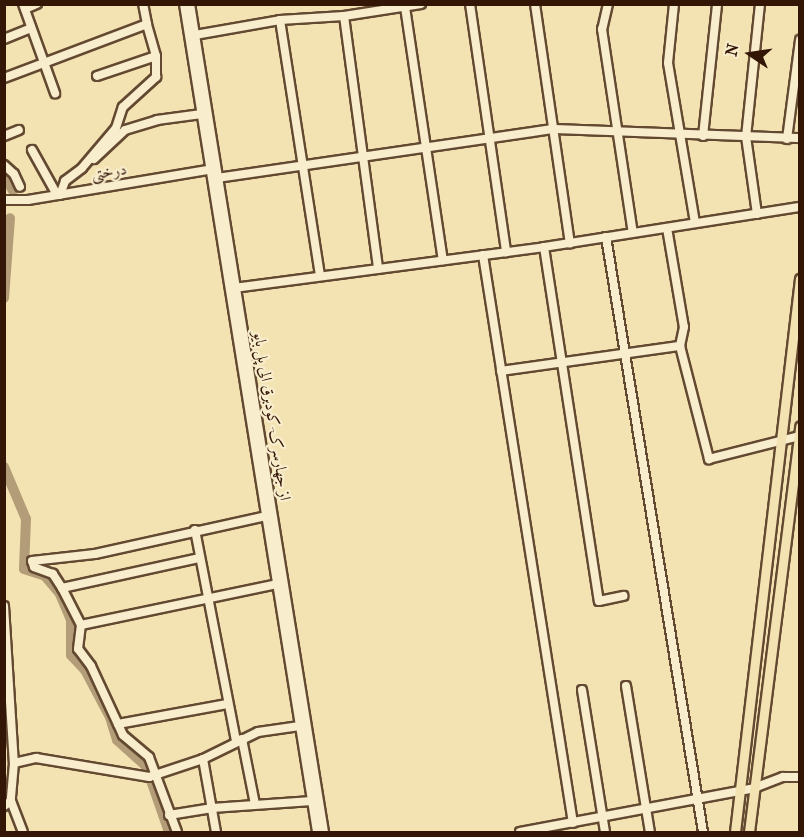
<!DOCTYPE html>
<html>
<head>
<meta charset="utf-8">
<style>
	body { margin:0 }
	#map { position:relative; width:804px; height:837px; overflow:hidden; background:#f4e3b2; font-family:"IM FELL French Canon",Amiri,serif }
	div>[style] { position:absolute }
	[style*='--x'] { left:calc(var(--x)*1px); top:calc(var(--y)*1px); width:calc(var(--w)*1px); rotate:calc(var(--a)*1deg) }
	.river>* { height:10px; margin:-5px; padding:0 5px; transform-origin:5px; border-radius:5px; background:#b29d78 }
	.roads { filter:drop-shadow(2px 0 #634931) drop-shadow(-2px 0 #634931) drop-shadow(0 2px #634931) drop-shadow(0 -2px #634931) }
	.minor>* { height:8px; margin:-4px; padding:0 4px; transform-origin:4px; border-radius:4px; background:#f8edcd }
	.major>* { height:9px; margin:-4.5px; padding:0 4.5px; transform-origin:4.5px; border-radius:4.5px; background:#f4e3b2 }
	span { translate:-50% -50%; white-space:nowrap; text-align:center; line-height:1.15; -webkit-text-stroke:4.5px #f8edcd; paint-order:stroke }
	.street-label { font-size:16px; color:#331606 }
	.frame { position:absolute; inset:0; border:6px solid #331606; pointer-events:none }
	.north { position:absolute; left:720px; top:24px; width:60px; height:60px; -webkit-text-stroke:4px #f8edcd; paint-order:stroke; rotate:283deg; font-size:16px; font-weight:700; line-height:24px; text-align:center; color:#331606 }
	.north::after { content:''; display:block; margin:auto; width:21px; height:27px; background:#331606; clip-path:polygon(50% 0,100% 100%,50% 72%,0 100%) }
</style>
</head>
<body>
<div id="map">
	<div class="river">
		<div style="--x:4;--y:174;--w:19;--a:62"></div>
		<div style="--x:4;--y:298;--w:80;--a:-85.7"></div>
		<div style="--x:4;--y:467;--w:56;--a:67.1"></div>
		<div style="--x:26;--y:519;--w:50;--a:92.3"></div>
		<div style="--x:24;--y:569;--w:22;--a:18"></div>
		<div style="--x:45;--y:576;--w:23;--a:50"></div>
		<div style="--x:60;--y:594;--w:28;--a:67"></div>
		<div style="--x:71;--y:620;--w:35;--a:90"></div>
		<div style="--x:71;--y:655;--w:21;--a:47"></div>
		<div style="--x:85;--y:670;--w:53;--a:62"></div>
		<div style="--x:110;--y:717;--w:24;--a:73"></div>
		<div style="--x:117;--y:740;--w:39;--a:42"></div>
		<div style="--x:146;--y:766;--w:70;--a:70.8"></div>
	</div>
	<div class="roads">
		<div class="minor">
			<div style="--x:23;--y:4;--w:95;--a:70.2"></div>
			<div style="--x:184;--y:4;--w:839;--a:80.87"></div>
			<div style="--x:190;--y:4;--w:839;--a:80.81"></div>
			<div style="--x:470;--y:4;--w:251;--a:81.7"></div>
			<div style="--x:535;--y:4;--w:242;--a:81.7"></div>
			<div style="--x:608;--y:4;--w:26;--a:103"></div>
			<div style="--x:602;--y:29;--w:206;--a:81.4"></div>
			<div style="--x:674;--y:4;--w:59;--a:95.8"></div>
			<div style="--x:668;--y:63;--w:162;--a:80.4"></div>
			<div style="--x:405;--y:7;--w:256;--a:81.5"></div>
			<div style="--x:25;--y:9;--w:13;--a:-23"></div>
			<div style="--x:344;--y:16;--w:255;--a:82.3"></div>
			<div style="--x:280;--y:20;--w:259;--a:81.1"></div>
			<div style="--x:195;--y:35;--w:86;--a:-10"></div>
			<div style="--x:280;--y:20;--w:64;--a:-3.6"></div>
			<div style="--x:344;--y:16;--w:78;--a:-8.9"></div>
			<div style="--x:4;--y:39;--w:29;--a:-22"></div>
			<div style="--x:97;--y:76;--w:62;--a:-18.7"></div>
			<div style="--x:4;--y:78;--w:153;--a:-20.7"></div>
			<div style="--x:147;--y:24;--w:20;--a:-101"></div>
			<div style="--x:4;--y:136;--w:16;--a:-22"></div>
			<div style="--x:703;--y:136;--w:133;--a:-83.9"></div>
			<div style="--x:787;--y:139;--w:100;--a:-82.5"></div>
			<div style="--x:32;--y:150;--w:51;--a:60.9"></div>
			<div style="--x:94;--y:159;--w:42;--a:-43.1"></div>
			<div style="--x:125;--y:130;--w:34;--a:-17"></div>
			<div style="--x:157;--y:120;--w:45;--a:-7.6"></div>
			<div style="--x:4;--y:165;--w:13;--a:42"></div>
			<div style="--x:14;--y:174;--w:14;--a:65"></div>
			<div style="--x:217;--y:178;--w:339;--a:-8.3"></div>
			<div style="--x:552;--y:129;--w:248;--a:2.1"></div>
			<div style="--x:60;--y:195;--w:15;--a:-70"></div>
			<div style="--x:65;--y:181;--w:21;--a:-37"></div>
			<div style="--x:82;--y:168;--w:52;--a:-49.6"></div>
			<div style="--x:116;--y:128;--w:22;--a:-72"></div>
			<div style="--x:123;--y:107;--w:45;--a:-42.3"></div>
			<div style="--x:156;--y:77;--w:21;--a:-90"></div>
			<div style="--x:156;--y:56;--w:33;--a:-106"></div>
			<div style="--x:4;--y:200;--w:24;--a:0"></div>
			<div style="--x:28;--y:200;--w:188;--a:-9.5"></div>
			<div style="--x:757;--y:214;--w:78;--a:-98.1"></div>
			<div style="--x:746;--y:137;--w:134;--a:-84"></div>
			<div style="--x:667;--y:228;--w:100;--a:80.3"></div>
			<div style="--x:684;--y:327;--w:19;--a:102"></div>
			<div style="--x:680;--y:346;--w:117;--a:75.6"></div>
			<div style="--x:709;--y:459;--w:94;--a:-14.2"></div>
			<div style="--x:606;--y:237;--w:603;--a:80.74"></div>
			<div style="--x:544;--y:247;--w:358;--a:81.2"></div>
			<div style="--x:599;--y:601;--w:25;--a:-12"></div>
			<div style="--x:483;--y:255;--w:575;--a:81"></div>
			<div style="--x:234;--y:288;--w:313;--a:-7.5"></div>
			<div style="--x:544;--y:247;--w:259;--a:-8.9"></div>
			<div style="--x:501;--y:371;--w:181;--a:-8"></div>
			<div style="--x:195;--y:530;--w:215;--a:79"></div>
			<div style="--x:62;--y:588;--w:141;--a:-12.3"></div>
			<div style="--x:4;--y:606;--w:157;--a:86.4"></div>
			<div style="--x:14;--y:763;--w:38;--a:95"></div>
			<div style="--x:11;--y:801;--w:9;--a:144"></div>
			<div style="--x:81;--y:625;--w:200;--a:-11.8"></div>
			<div style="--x:626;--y:686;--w:148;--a:80.7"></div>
			<div style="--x:582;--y:690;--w:144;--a:80.8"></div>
			<div style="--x:118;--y:724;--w:111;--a:-10.4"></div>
			<div style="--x:242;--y:739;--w:66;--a:78.7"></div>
			<div style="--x:203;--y:759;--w:74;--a:79.9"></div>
			<div style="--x:14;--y:763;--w:23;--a:-13"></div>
			<div style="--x:36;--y:758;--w:115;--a:9.5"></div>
			<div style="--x:149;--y:777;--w:57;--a:-18.4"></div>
			<div style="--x:203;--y:759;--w:61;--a:-26.1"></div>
			<div style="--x:258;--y:732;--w:42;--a:-8.1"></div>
			<div style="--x:11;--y:801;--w:33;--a:69"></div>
			<div style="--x:169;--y:815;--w:44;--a:-9.2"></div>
			<div style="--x:212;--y:808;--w:100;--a:-4"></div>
			<div style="--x:177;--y:832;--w:80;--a:-110.5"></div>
			<div style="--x:149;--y:757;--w:34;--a:-140"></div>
			<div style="--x:123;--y:735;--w:76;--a:-114.9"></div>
			<div style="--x:91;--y:666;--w:21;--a:-127"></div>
			<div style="--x:78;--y:649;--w:24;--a:-83"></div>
			<div style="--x:81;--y:625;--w:42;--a:-117.2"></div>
			<div style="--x:62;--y:588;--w:17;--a:-123"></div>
			<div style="--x:53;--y:574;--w:20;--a:-160"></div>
			<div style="--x:34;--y:567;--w:6;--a:-108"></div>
			<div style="--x:32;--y:561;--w:63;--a:-6.3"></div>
			<div style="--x:95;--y:554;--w:175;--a:-12.5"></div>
			<div style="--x:520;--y:832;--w:238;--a:-10.6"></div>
			<div style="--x:754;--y:788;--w:31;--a:-21"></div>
			<div style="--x:783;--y:777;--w:17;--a:0"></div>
		</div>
		<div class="major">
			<div style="--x:735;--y:832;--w:557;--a:-83.3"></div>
			<div style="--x:749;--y:832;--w:409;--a:-82.8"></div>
		</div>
	</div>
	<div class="street-label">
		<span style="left:109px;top:172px;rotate:-9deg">درختی</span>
		<span style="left:272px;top:416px;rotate:81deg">از جهارسرک-کودبرق الی پل بایو</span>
	</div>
	<div class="frame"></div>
	<div class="north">N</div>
</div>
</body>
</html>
